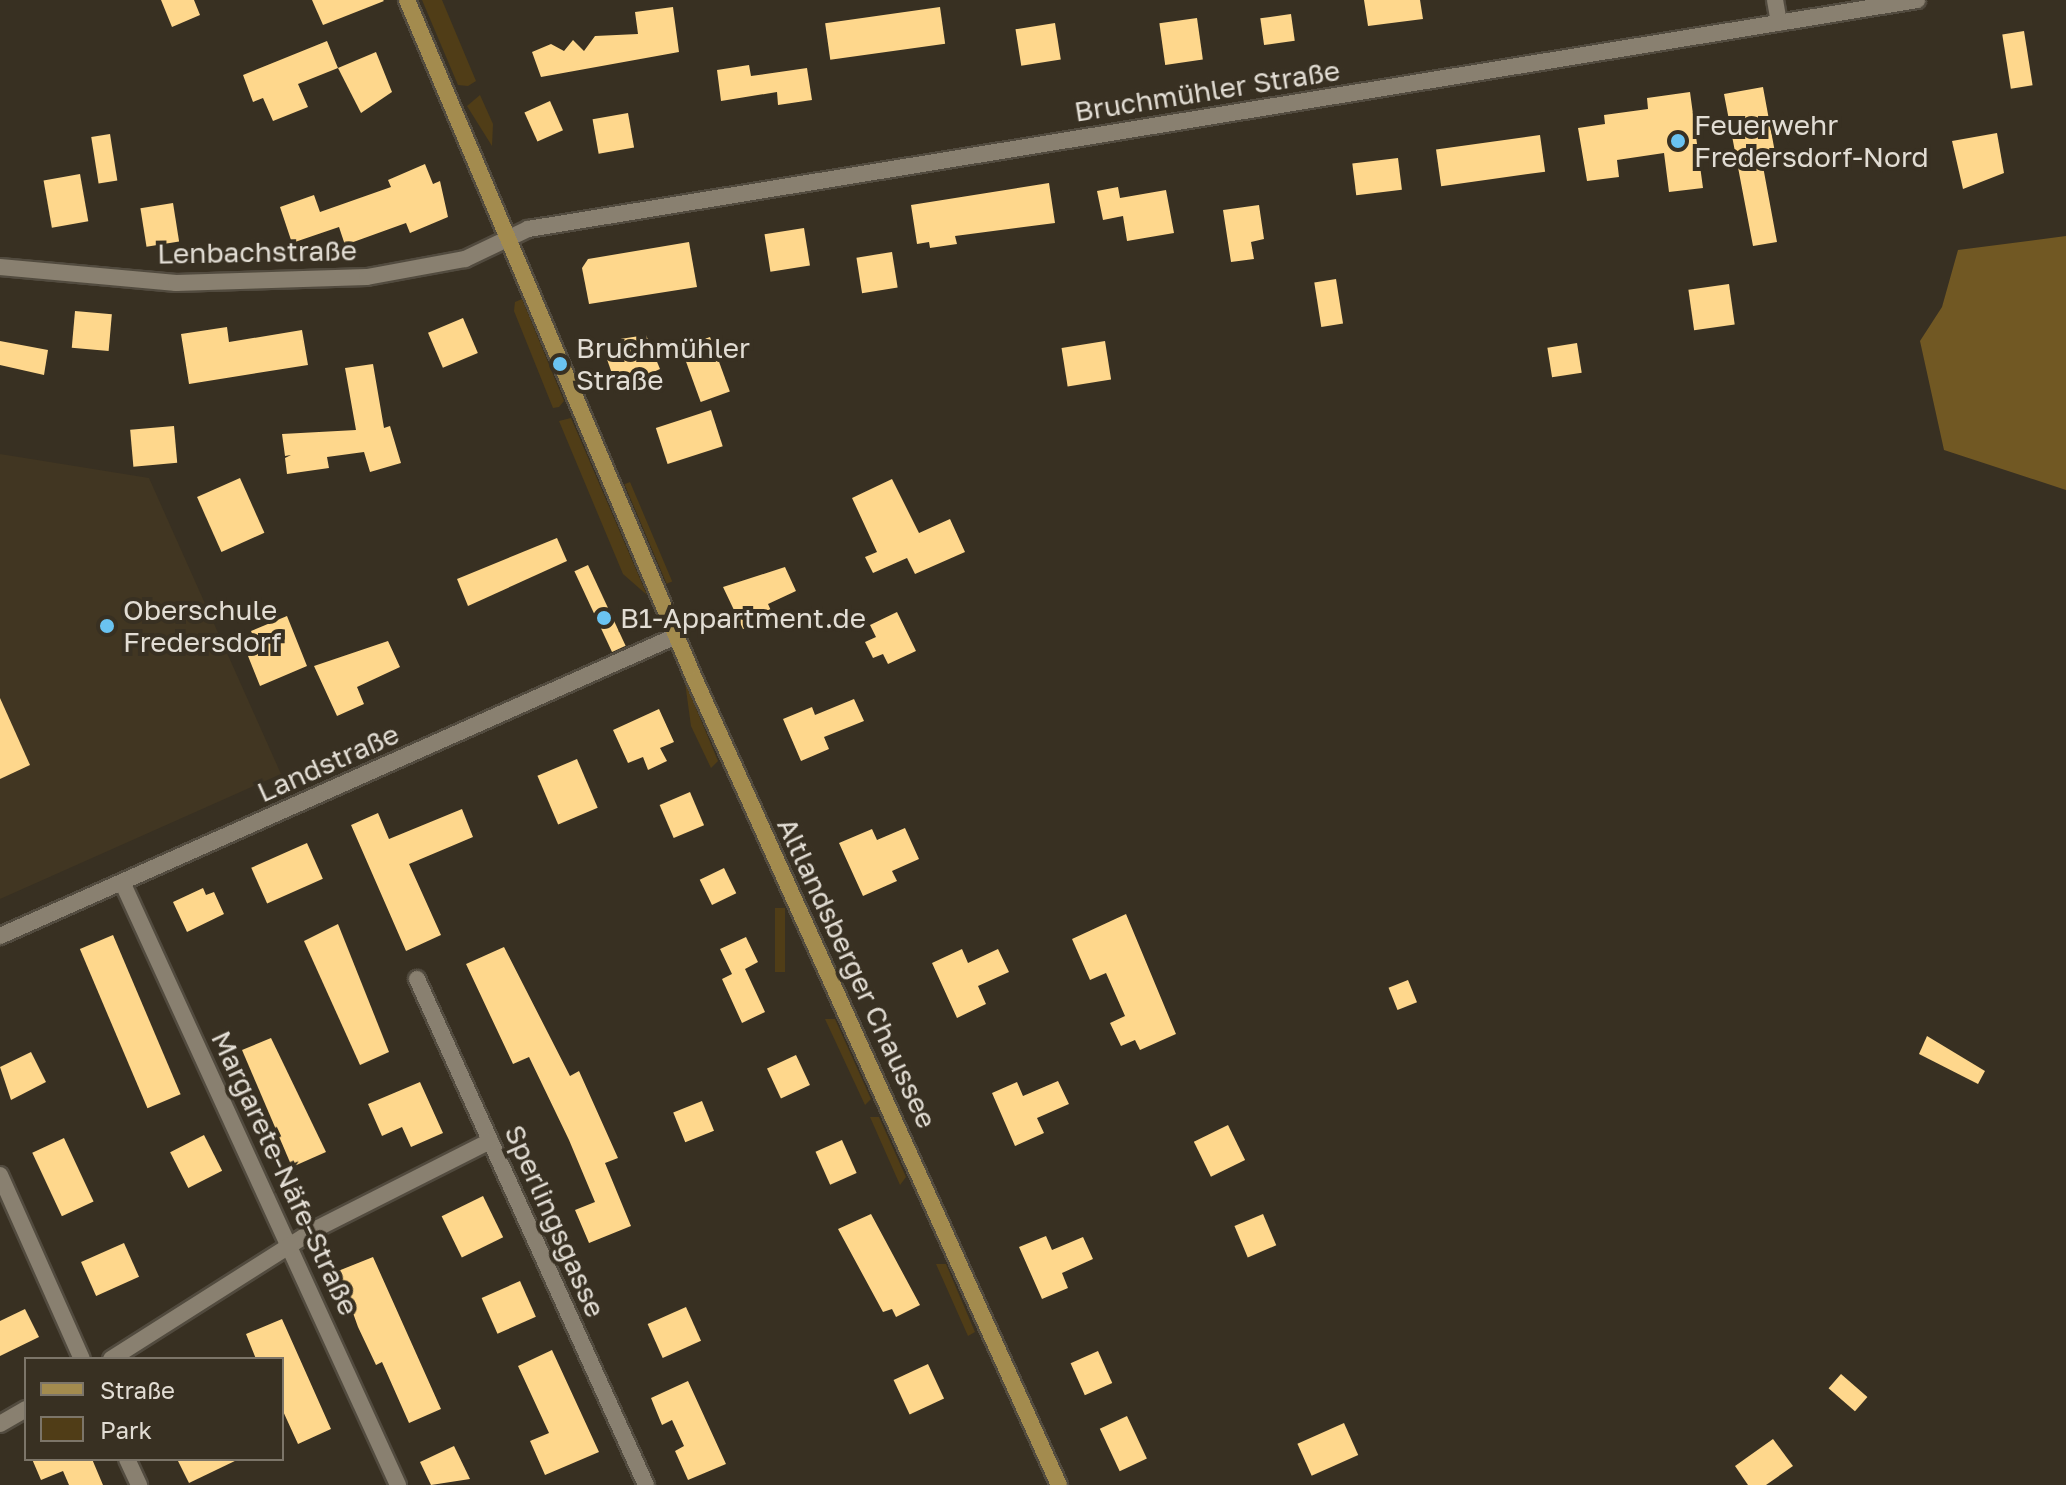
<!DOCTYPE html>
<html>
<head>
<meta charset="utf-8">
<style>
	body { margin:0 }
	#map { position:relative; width:2066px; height:1485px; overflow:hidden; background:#383022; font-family:"Golos Text",sans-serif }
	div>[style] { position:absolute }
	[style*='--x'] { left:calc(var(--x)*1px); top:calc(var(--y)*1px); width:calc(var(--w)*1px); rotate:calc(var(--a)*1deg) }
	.built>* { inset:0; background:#413622 }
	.green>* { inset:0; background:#503d17; transform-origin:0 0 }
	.forest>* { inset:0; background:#715823 }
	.building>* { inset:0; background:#fed78c; transform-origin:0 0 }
	.roads { filter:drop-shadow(2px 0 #524b3f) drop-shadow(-2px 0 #524b3f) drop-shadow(0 2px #524b3f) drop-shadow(0 -2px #524b3f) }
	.street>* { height:16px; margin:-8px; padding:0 8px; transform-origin:8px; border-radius:8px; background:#898070 }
	.secondary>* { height:16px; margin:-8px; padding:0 8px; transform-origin:8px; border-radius:8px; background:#a38b4e }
	.dots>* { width:22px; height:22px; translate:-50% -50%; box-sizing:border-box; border:4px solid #383022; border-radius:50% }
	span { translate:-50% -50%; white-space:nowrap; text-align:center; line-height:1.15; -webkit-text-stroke:8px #383022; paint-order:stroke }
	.street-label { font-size:28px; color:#e2ddd4 }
	.poi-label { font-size:28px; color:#e2ddd4 }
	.left { translate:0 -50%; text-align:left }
	.legend { position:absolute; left:24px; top:1357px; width:260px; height:104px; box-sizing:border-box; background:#383022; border:2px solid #7c7569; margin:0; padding:10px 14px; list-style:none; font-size:24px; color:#e2ddd4 }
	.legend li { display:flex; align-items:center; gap:16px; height:40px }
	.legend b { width:40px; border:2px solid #7c7569 }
</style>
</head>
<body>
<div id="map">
	<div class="built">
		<div style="clip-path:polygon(0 454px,149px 478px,281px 774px,0 899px)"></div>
	</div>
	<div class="green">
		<div style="clip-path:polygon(422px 0,442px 0,476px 81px,468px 86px,458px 85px)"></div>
		<div style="clip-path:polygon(480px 95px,493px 124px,492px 146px,467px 106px)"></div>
		<div style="clip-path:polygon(522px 299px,564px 401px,559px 407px,553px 408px,514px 311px,515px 302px)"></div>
		<div style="clip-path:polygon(571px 418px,647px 595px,623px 574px,559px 421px)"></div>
		<div style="left:630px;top:482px;width:108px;height:6px;rotate:67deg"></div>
		<div style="clip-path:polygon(685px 682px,718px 761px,711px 768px,691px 726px)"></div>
		<div style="left:775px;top:908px;width:10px;height:64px"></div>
		<div style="clip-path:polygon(825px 1019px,835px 1019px,871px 1099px,865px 1105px)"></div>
		<div style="clip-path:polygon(870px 1117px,879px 1117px,906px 1177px,900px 1185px)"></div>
		<div style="clip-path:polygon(936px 1264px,946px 1264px,975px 1332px,968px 1336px)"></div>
	</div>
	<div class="forest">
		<div style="clip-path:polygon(2066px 236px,2066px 490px,1944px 450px,1920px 341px,1942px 307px,1958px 250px)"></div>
	</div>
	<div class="building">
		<div style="clip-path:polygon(161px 0,194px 0,200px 15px,172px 27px)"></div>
		<div style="clip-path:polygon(312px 0,383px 0,384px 1px,323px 25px)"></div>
		<div style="clip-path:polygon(1364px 0,1420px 0,1423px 19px,1368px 26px)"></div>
		<div style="clip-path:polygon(673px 7px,679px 52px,541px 77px,532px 52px,551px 44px,564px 51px,573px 40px,584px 51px,595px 36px,638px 34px,635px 12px)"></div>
		<div style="left:940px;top:7px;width:37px;height:116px;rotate:82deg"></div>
		<div style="left:1291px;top:14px;width:27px;height:31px;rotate:82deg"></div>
		<div style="left:1197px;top:18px;width:42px;height:38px;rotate:82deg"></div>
		<div style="left:1055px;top:23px;width:37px;height:40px;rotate:81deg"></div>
		<div style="left:2024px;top:31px;width:55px;height:22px;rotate:81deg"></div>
		<div style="clip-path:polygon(327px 41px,338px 68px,298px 84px,308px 107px,273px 121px,263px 98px,253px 102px,243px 75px)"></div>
		<div style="clip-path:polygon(376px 52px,392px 92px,361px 113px,338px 68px)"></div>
		<div style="clip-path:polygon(749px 65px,751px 76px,807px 68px,812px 100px,778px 105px,777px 92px,721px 101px,717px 70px)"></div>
		<div style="clip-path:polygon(1763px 87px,1776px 158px,1762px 161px,1777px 242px,1753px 246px,1724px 94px)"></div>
		<div style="clip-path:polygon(1690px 92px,1703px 188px,1669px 192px,1664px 153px,1617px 160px,1619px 177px,1587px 181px,1578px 128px,1605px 124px,1604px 115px,1648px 109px,1647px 98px)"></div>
		<div style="left:550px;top:101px;width:32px;height:28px;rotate:66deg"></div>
		<div style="left:628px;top:113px;width:35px;height:36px;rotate:80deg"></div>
		<div style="clip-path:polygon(1997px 133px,2004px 173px,1963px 189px,1952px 141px)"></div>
		<div style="left:110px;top:134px;width:47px;height:19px;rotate:81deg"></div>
		<div style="left:1540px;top:135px;width:37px;height:105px;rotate:82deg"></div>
		<div style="left:1398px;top:158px;width:32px;height:46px;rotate:83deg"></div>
		<div style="clip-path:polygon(425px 164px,433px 184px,440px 181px,448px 217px,410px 233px,406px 223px,345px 245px,339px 227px,292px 243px,280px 207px,314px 195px,320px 212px,391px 187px,388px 180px)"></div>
		<div style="left:80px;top:174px;width:48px;height:37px;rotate:80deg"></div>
		<div style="clip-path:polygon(1049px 183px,1055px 223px,955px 236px,957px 244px,930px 248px,929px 242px,917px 244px,911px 205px)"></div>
		<div style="clip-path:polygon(1118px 187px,1120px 198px,1166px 190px,1174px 233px,1127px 241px,1123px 216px,1103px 220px,1097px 191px)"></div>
		<div style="left:173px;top:203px;width:39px;height:33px;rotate:81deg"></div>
		<div style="clip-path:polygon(1259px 205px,1264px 239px,1251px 242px,1254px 259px,1231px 262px,1223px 210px)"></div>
		<div style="left:804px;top:228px;width:38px;height:40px;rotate:81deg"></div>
		<div style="clip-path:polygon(689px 242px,697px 287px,589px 304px,582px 268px,588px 259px)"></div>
		<div style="left:892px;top:252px;width:36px;height:36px;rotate:81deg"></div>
		<div style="left:1336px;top:279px;width:45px;height:22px;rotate:81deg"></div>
		<div style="left:1729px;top:284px;width:41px;height:41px;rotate:82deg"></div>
		<div style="left:75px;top:311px;width:37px;height:37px;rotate:5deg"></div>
		<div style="left:463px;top:318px;width:38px;height:38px;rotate:67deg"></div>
		<div style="clip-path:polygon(227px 327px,229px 342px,302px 330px,308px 365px,189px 384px,181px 334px)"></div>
		<div style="clip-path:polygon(646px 335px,660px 369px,617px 388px,601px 342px)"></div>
		<div style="left:710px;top:337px;width:58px;height:31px;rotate:70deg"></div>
		<div style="clip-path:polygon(0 341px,48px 350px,44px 375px,0 365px)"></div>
		<div style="left:1105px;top:341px;width:39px;height:44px;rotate:81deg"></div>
		<div style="left:1577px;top:343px;width:30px;height:30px;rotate:81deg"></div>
		<div style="clip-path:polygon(373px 364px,384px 428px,390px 426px,401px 463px,370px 472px,364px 452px,327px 457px,329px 468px,287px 474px,285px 458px,291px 455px,285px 456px,282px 434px,356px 430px,345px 368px)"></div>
		<div style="left:711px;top:410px;width:38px;height:58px;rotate:72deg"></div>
		<div style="left:174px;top:426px;width:37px;height:44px;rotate:85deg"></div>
		<div style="left:240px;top:478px;width:60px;height:47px;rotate:66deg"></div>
		<div style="clip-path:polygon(892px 479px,919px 533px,950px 519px,965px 552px,915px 574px,907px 558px,873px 573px,865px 557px,877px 552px,852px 498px)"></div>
		<div style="clip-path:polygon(557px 538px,567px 561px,468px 606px,457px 579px)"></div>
		<div style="left:588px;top:565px;width:89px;height:15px;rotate:65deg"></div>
		<div style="clip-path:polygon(785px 567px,796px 591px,768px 604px,773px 615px,743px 629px,723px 587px)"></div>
		<div style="clip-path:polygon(897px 612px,916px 651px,888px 664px,883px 654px,873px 658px,865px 642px,876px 637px,870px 625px)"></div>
		<div style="clip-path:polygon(287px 616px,307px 666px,260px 686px,248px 656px,260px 652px,251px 631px)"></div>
		<div style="clip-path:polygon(388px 641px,400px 667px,357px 687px,364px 704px,337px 716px,314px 666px)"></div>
		<div style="clip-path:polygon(0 698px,30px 765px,0 779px)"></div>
		<div style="clip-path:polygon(854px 699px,864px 721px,824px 737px,829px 749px,801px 761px,783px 719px,812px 707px,815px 715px)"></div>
		<div style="clip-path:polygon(659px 709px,674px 742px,660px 748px,667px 761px,648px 770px,643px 757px,628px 763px,613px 730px)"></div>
		<div style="left:577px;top:759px;width:53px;height:43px;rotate:67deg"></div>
		<div style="left:690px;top:792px;width:36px;height:33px;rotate:67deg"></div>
		<div style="clip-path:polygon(462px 809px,473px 837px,409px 864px,441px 935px,406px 951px,351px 825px,378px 813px,389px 839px)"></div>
		<div style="clip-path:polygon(905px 828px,919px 859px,892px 871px,897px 881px,863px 896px,839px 843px,872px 829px,877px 840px)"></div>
		<div style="left:307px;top:843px;width:39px;height:61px;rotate:66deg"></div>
		<div style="left:724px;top:868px;width:28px;height:27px;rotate:64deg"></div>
		<div style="clip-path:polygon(203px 888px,206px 895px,214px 892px,224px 914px,187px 932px,173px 902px)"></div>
		<div style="clip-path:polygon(1126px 914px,1176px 1034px,1140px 1050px,1135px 1040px,1121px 1046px,1110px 1023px,1125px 1016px,1106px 973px,1090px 980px,1072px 939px)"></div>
		<div style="clip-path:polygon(338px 924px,389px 1052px,360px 1065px,304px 941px)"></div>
		<div style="left:113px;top:935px;width:173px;height:36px;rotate:67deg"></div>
		<div style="clip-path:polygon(746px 937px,758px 962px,745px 969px,765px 1012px,742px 1023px,722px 979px,732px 974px,720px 949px)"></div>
		<div style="clip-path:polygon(504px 947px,570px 1076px,579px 1071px,618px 1158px,605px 1163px,631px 1226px,589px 1243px,575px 1210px,595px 1202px,569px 1140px,529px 1057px,513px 1064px,466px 964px)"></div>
		<div style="clip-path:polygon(962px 949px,968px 963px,998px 949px,1009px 972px,978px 986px,986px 1004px,957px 1018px,932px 963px)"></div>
		<div style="left:1408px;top:980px;width:24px;height:21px;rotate:68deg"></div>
		<div style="clip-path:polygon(1927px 1036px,1985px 1071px,1978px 1084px,1919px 1054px)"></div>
		<div style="clip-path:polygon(271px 1038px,326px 1152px,292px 1167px,242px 1050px)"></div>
		<div style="clip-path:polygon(31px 1052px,46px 1082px,11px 1100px,0 1067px)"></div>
		<div style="left:796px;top:1055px;width:33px;height:32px;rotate:65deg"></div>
		<div style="clip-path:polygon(1058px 1081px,1069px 1104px,1037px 1118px,1044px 1133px,1015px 1146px,992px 1093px,1017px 1082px,1023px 1096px)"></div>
		<div style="clip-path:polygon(420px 1082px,443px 1133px,411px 1147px,402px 1127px,382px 1136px,368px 1104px)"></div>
		<div style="left:702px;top:1101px;width:32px;height:31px;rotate:68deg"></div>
		<div style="left:1228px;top:1125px;width:39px;height:38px;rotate:64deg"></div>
		<div style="left:204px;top:1135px;width:40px;height:38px;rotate:63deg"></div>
		<div style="left:64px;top:1138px;width:70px;height:35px;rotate:65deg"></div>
		<div style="left:842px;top:1140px;width:36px;height:29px;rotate:66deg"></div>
		<div style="left:483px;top:1196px;width:46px;height:46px;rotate:64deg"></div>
		<div style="clip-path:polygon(871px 1214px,920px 1305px,896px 1317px,892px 1309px,883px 1312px,838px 1229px)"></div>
		<div style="left:1263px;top:1214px;width:34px;height:31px;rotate:67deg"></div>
		<div style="clip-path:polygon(1046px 1236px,1052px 1250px,1083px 1237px,1093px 1259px,1062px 1273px,1068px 1288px,1042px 1299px,1019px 1247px)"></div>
		<div style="left:124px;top:1243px;width:37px;height:47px;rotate:66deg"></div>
		<div style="clip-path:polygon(373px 1257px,441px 1409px,409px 1423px,382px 1362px,376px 1365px,358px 1327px,338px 1271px)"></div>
		<div style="left:520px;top:1281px;width:39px;height:42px;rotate:66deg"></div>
		<div style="left:686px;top:1307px;width:37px;height:42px;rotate:66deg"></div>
		<div style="clip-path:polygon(25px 1309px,39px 1337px,0 1356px,0 1321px)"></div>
		<div style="clip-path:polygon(282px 1319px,331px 1429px,298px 1444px,282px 1409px,282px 1359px,256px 1359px,246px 1334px)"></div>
		<div style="clip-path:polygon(552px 1350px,599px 1452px,545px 1475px,530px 1441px,549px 1433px,518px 1366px)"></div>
		<div style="left:1098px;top:1351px;width:35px;height:30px;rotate:66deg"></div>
		<div style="left:928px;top:1364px;width:38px;height:38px;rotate:65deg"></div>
		<div style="left:1841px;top:1374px;width:35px;height:19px;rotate:41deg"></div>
		<div style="clip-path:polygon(688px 1381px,726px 1464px,688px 1480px,675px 1451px,684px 1446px,672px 1420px,662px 1425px,651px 1398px)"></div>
		<div style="left:1127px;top:1416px;width:47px;height:30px;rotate:65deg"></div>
		<div style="left:1344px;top:1423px;width:35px;height:51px;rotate:66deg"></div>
		<div style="clip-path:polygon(1773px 1439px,1793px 1466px,1766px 1485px,1748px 1485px,1735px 1466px)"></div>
		<div style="clip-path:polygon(454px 1446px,470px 1479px,431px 1485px,420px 1462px)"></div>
		<div style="clip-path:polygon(32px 1459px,92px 1459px,103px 1485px,69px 1485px,63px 1471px,41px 1480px)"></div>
		<div style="clip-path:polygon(177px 1459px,239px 1459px,189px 1483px)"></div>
	</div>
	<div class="roads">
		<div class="street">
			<div style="--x:1775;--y:0;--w:23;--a:80"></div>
			<div style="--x:0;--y:267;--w:177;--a:5.2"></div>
			<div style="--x:176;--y:283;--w:191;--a:-1.8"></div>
			<div style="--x:367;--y:277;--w:100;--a:-10.4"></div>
			<div style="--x:465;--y:259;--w:70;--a:-25.5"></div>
			<div style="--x:528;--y:229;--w:1408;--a:-9.36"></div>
			<div style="--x:123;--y:884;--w:661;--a:65.41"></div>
			<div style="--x:0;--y:936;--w:740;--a:-23.93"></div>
			<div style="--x:417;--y:979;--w:555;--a:65.65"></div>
			<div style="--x:0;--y:1175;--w:201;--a:66"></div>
			<div style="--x:111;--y:1359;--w:243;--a:-32.4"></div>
			<div style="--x:316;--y:1229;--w:195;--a:-26.8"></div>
			<div style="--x:0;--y:1424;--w:30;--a:-30"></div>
			<div style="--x:127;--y:1459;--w:29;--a:65"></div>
		</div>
		<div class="secondary">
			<div style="--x:407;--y:0;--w:738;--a:67.05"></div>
			<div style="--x:695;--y:680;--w:883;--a:65.67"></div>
		</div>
	</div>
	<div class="dots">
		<div style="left:1678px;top:141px;background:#6ac3f1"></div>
		<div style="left:560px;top:364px;background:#6ac3f1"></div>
		<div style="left:604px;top:618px;background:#6ac3f1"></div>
		<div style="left:107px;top:626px;background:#6ac3f1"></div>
	</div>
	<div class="street-label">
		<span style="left:1207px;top:91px;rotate:-9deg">Bruchmühler Straße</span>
		<span style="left:257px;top:252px;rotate:-1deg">Lenbachstraße</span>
		<span style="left:328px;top:763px;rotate:-24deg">Landstraße</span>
		<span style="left:857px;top:973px;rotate:65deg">Altlandsberger Chaussee</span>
		<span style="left:285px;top:1173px;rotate:65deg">Margarete-Näfe-Straße</span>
		<span style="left:555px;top:1221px;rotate:66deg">Sperlingsgasse</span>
	</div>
	<div class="poi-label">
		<span class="left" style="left:1694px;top:141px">Feuerwehr<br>Fredersdorf-Nord</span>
		<span class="left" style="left:576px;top:364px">Bruchmühler<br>Straße</span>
		<span class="left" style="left:123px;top:626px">Oberschule<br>Fredersdorf</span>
		<span class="left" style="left:620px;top:618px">B1-Appartment.de</span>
	</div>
	<ul class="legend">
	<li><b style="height:10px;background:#a38b4e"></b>Straße</li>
	<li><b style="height:22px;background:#503d17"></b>Park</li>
	</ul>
</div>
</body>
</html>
